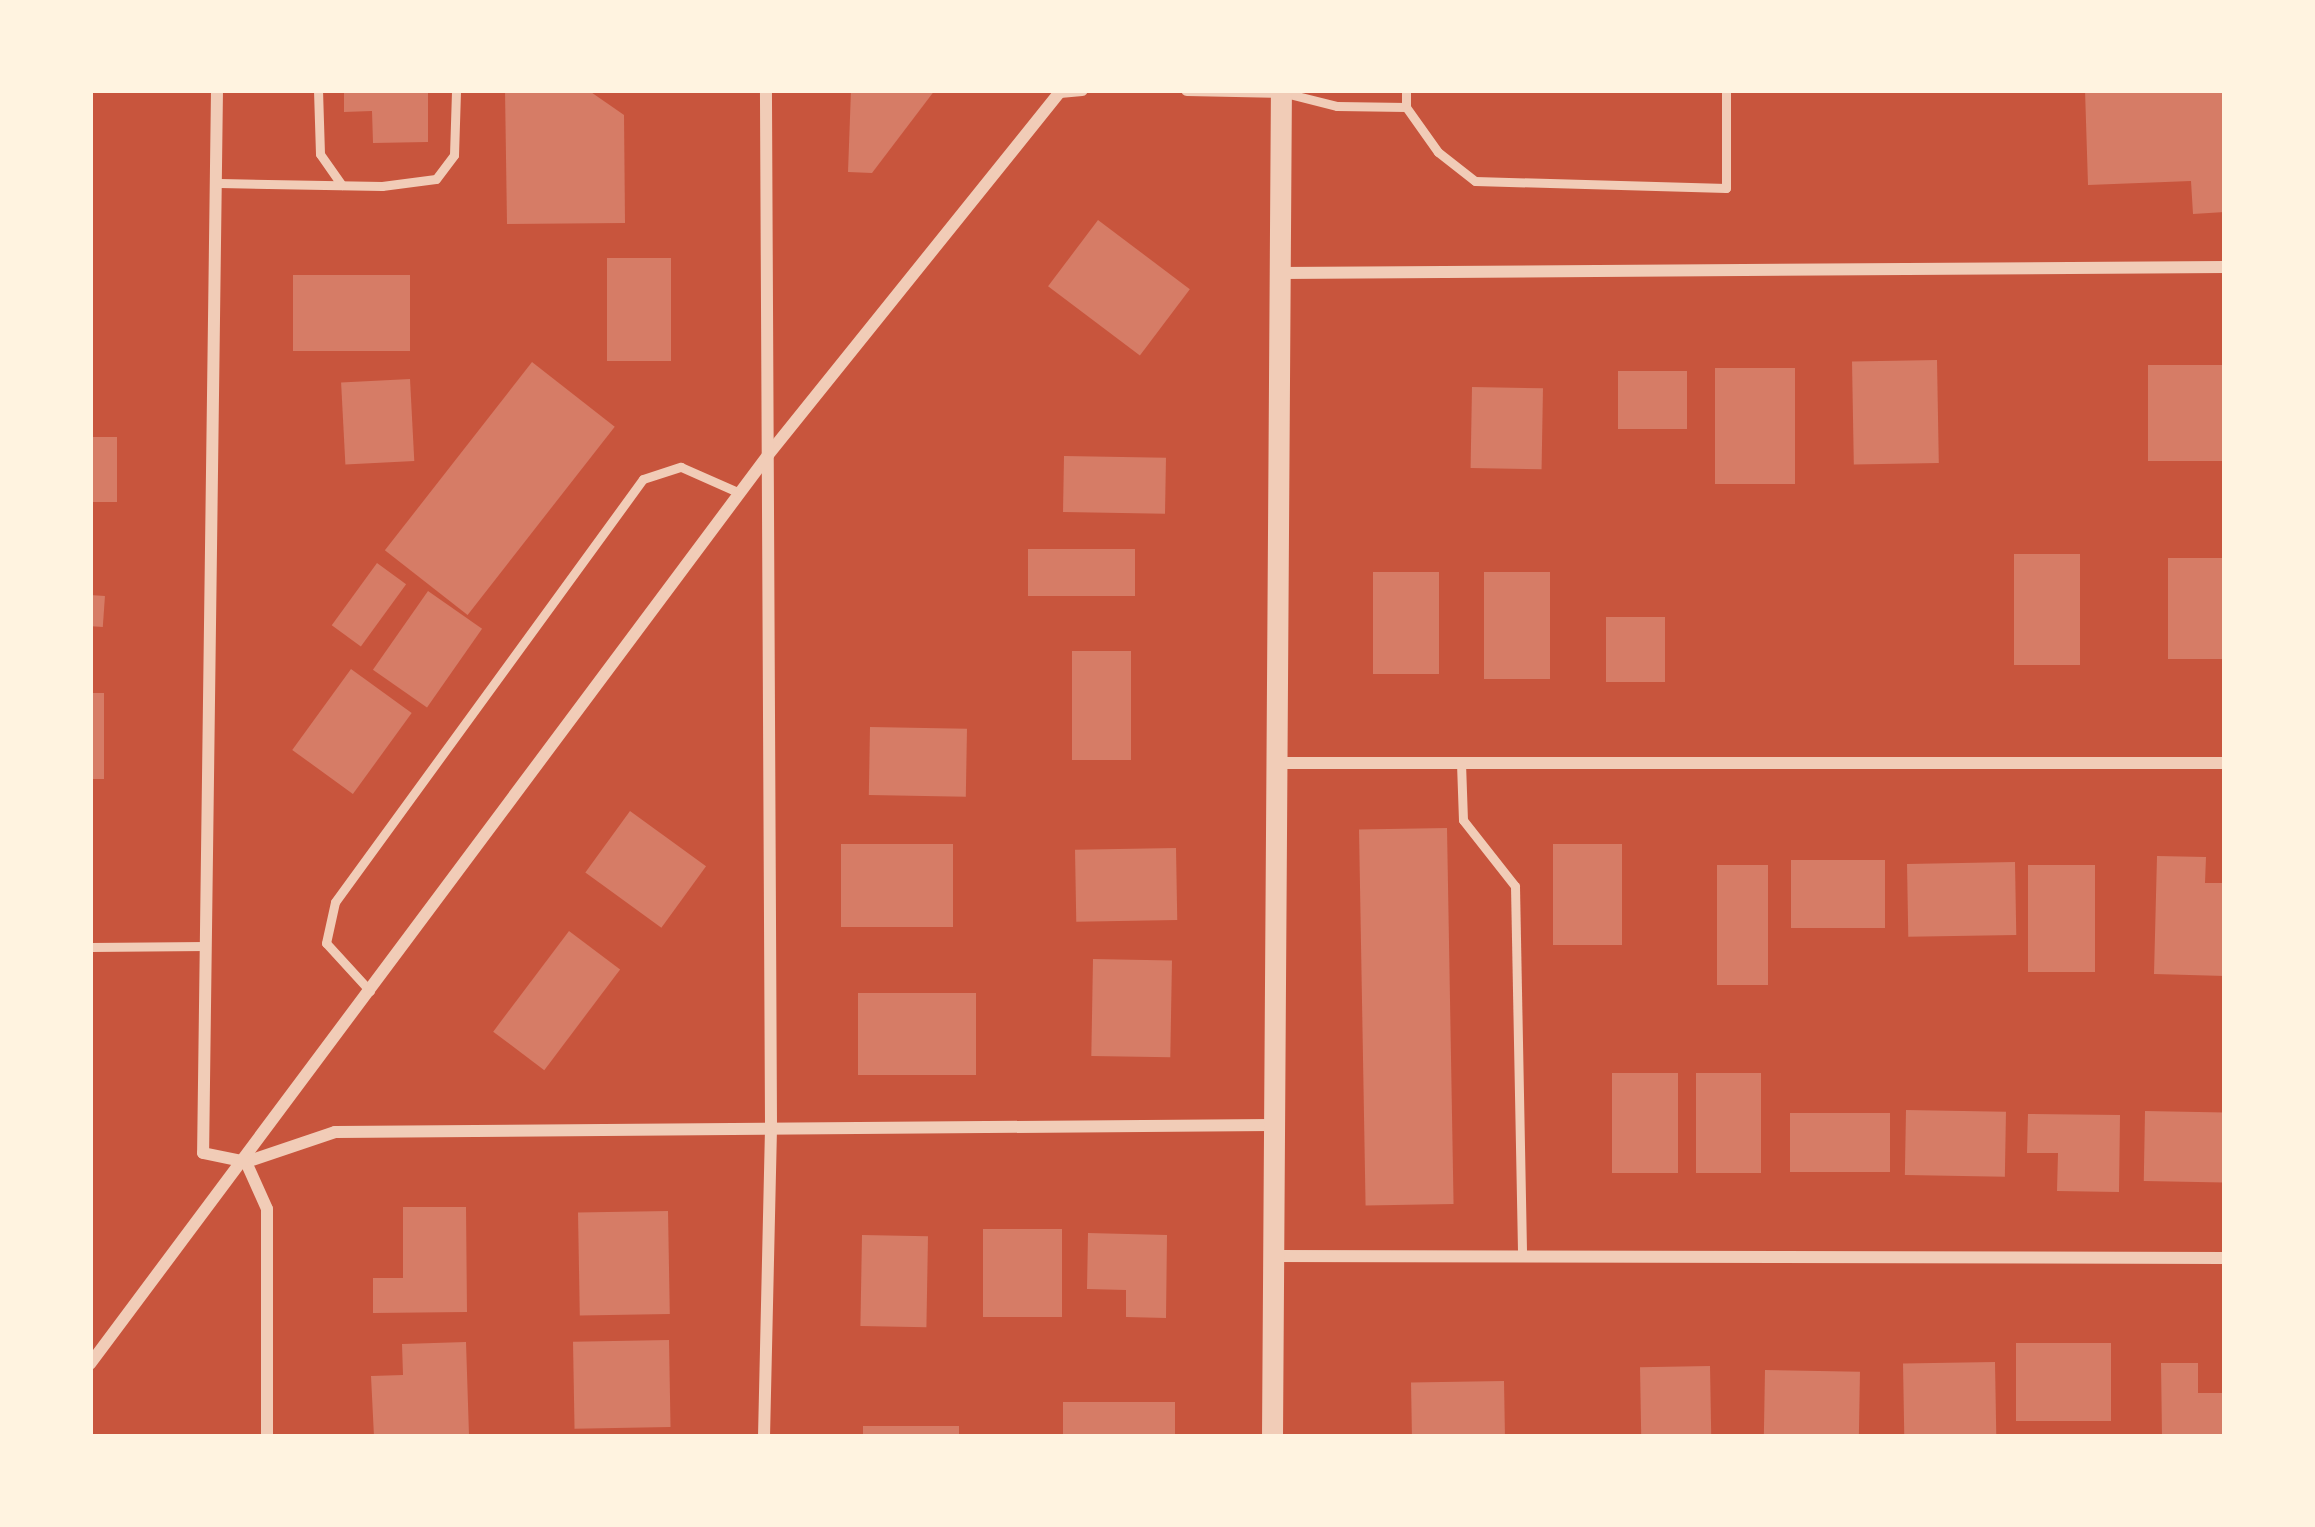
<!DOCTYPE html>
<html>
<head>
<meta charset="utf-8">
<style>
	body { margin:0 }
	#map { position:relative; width:2315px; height:1527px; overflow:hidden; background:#c8553d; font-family:Raleway,sans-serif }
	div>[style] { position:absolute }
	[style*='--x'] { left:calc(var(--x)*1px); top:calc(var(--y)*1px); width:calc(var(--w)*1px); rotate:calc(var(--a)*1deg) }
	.building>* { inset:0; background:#d67c66; transform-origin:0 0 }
	.service>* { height:9px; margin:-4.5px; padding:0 4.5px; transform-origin:4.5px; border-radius:4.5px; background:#f1ccb7 }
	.minor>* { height:12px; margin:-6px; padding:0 6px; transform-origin:6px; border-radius:6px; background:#f1ccb7 }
	.tertiary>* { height:21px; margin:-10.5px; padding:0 10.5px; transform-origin:10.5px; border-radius:10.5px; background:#f1ccb7 }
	span { translate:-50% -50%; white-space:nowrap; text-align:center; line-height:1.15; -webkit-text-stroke:12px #fff3e0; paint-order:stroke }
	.frame { position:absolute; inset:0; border:93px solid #fff3e0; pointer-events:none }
</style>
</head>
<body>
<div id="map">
	<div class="building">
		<div style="clip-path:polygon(344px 90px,428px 90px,428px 142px,373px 143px,372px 111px,344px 112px)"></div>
		<div style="clip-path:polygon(505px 90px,588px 90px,624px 115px,625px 223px,507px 224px)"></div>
		<div style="clip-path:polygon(851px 90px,935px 90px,872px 173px,848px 172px)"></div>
		<div style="clip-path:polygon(2085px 90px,2225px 90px,2225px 212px,2193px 214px,2191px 181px,2088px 185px)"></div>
		<div style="left:1098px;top:220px;width:115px;height:83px;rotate:37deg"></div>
		<div style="left:607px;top:258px;width:64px;height:103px"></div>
		<div style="left:293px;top:275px;width:117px;height:76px"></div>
		<div style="left:1937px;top:360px;width:103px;height:85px;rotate:89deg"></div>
		<div style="left:532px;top:362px;width:105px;height:239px;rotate:38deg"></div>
		<div style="left:2148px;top:365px;width:75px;height:96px"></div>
		<div style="left:1795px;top:368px;width:116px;height:80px;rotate:90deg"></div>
		<div style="left:1687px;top:371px;width:58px;height:69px;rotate:90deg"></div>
		<div style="left:410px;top:379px;width:82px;height:69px;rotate:87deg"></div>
		<div style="left:1472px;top:387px;width:71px;height:81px;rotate:1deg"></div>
		<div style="left:117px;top:437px;width:65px;height:27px;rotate:90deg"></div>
		<div style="left:1064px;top:456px;width:102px;height:56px;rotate:1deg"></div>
		<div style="left:1135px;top:549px;width:47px;height:107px;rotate:90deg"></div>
		<div style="left:2014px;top:554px;width:66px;height:111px"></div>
		<div style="left:2225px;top:558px;width:101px;height:57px;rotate:90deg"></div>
		<div style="left:377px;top:563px;width:36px;height:77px;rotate:36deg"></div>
		<div style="left:1373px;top:572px;width:66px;height:102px"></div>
		<div style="left:1484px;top:572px;width:66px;height:107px"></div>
		<div style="left:428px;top:591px;width:66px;height:96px;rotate:35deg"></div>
		<div style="left:90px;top:595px;width:15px;height:31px;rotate:4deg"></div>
		<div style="left:1606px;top:617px;width:59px;height:65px"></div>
		<div style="left:1072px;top:651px;width:59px;height:109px"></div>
		<div style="left:351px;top:669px;width:75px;height:100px;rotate:36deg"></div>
		<div style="left:90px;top:693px;width:14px;height:86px"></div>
		<div style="left:870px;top:727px;width:97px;height:68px;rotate:1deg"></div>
		<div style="left:630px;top:811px;width:94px;height:76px;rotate:36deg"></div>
		<div style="left:1447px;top:828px;width:376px;height:88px;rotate:89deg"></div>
		<div style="left:841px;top:844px;width:112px;height:83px"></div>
		<div style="left:1553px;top:844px;width:69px;height:101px"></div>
		<div style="left:1176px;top:848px;width:72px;height:101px;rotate:89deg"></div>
		<div style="clip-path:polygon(2157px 856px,2206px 857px,2205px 883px,2225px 883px,2225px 976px,2154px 974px)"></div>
		<div style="left:1791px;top:860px;width:94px;height:68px"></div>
		<div style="left:2015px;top:862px;width:73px;height:108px;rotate:89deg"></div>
		<div style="left:1717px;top:865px;width:51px;height:120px"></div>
		<div style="left:2028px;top:865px;width:67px;height:107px"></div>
		<div style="left:569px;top:931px;width:64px;height:126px;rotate:37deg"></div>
		<div style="left:1093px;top:959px;width:79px;height:97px;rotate:1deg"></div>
		<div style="left:858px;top:993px;width:118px;height:82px"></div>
		<div style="left:1612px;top:1073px;width:66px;height:100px"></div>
		<div style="left:1696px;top:1073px;width:65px;height:100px"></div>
		<div style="left:1906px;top:1110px;width:100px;height:65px;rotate:1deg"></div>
		<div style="left:2145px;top:1111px;width:80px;height:70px;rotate:1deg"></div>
		<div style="left:1790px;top:1113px;width:100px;height:59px"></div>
		<div style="clip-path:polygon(2028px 1114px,2120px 1115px,2119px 1192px,2057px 1191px,2058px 1153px,2027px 1153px)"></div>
		<div style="clip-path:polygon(403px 1207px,466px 1207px,467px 1312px,373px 1313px,373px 1278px,403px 1278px)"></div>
		<div style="left:668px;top:1211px;width:103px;height:90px;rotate:89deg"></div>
		<div style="left:983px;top:1229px;width:79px;height:88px"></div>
		<div style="clip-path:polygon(1088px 1233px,1167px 1235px,1166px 1318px,1126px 1317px,1126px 1290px,1087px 1289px)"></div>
		<div style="left:862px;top:1235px;width:66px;height:91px;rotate:1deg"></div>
		<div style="left:669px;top:1340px;width:87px;height:96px;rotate:89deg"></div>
		<div style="clip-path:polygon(466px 1342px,469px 1435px,374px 1437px,371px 1376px,403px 1375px,402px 1344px)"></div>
		<div style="left:2111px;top:1343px;width:78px;height:95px;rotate:90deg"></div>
		<div style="left:1995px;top:1362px;width:75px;height:92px;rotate:89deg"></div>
		<div style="clip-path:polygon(2161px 1363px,2198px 1363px,2198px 1393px,2225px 1393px,2225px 1437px,2162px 1437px)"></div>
		<div style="left:1710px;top:1366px;width:71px;height:70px;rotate:89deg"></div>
		<div style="left:1765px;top:1370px;width:95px;height:67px;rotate:1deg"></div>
		<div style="left:1504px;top:1381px;width:56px;height:93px;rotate:89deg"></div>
		<div style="left:1175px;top:1402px;width:35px;height:112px;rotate:90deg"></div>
		<div style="left:959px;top:1426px;width:11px;height:96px;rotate:90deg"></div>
	</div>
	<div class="service">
		<div style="--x:318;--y:90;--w:64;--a:88.2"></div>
		<div style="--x:320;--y:154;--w:38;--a:55"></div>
		<div style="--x:1281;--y:92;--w:58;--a:14"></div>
		<div style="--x:1337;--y:106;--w:69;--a:0.8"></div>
		<div style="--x:1406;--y:107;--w:17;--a:-90"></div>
		<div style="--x:1406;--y:107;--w:55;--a:54.6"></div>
		<div style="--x:1438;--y:152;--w:47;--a:38.1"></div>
		<div style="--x:1475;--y:181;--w:251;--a:1.6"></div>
		<div style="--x:1726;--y:188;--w:98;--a:-90"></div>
		<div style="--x:220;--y:183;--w:162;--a:1.1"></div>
		<div style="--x:382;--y:186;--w:54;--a:-7.4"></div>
		<div style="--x:436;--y:179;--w:30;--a:-53"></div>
		<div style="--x:454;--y:155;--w:65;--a:-88.2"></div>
		<div style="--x:1461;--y:763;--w:57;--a:88"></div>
		<div style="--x:1463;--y:820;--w:84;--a:51.8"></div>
		<div style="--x:1515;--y:886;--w:370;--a:88.9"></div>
		<div style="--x:90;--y:947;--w:116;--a:-0.5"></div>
		<div style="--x:370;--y:991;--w:65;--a:-132.5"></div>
		<div style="--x:326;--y:943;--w:42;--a:-77.6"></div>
		<div style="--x:335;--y:902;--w:523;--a:-53.94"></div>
		<div style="--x:643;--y:479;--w:40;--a:-18"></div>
		<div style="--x:681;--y:467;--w:64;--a:23.8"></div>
	</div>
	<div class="minor">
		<div style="--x:217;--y:90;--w:1063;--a:90.75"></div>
		<div style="--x:203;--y:1153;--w:44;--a:11.8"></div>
		<div style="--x:246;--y:1162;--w:94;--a:-18.6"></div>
		<div style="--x:335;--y:1132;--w:937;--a:-0.43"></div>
		<div style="--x:1187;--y:90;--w:94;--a:1.2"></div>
		<div style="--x:1280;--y:273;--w:945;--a:-0.36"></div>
		<div style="--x:1278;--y:763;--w:947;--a:0"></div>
		<div style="--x:246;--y:1162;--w:51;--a:65.9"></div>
		<div style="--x:267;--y:1209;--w:228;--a:90"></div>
		<div style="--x:1272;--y:1256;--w:953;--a:0.12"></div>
		<div style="--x:90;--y:1364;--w:1134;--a:-53.28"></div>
		<div style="--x:768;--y:455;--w:466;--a:-51.2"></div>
		<div style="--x:1060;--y:92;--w:22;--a:-5"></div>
		<div style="--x:764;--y:1437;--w:312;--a:-88.7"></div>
		<div style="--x:771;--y:1125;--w:1035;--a:-90.28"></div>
	</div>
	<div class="tertiary">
		<div style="--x:1272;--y:1437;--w:1347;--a:-89.62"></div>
	</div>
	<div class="frame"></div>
</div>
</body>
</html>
